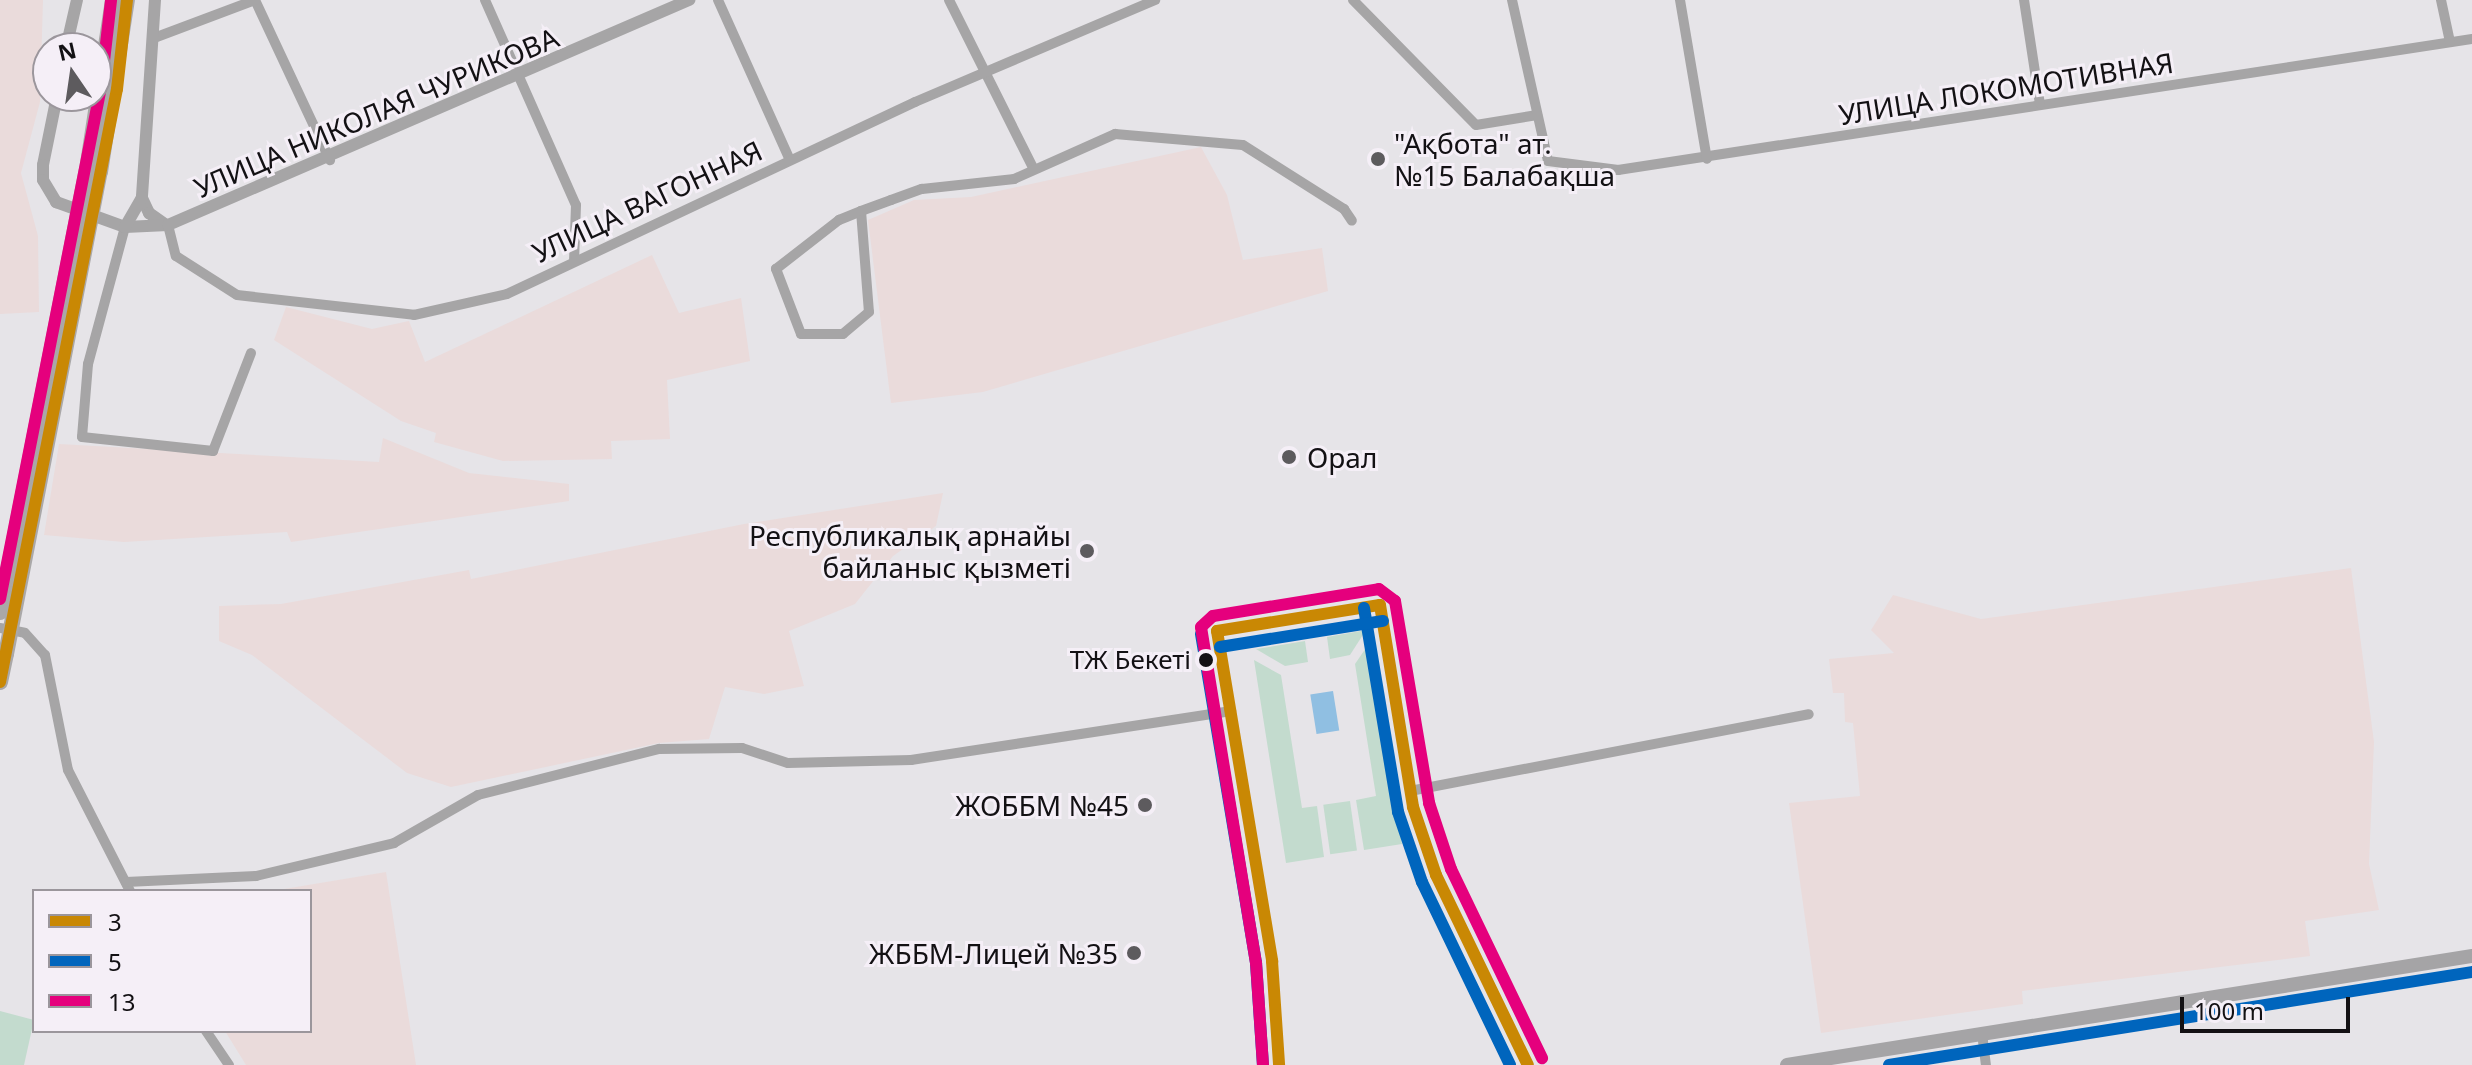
<!DOCTYPE html>
<html>
<head>
<meta charset="utf-8">
<style>
	body { margin:0 }
	#map { position:relative; width:2472px; height:1065px; overflow:hidden; background:#e6e4e8; font-family:"Noto Sans",sans-serif }
	div>[style] { position:absolute }
	[style*='--x'] { left:calc(var(--x)*1px); top:calc(var(--y)*1px); width:calc(var(--w)*1px); rotate:calc(var(--a)*1deg) }
	.industrial>* { inset:0; background:#eadbdb }
	.green>* { inset:0; background:#c3dbce; transform-origin:0 0 }
	.water>* { inset:0; background:#90bfe2; transform-origin:0 0 }
	.minor>* { height:10px; margin:-5px; padding:0 5px; transform-origin:5px; border-radius:5px; background:#a6a5a6 }
	.tertiary>* { height:12px; margin:-6px; padding:0 6px; transform-origin:6px; border-radius:6px; background:#a6a5a6 }
	.secondary>* { height:14px; margin:-7px; padding:0 7px; transform-origin:7px; border-radius:7px; background:#a5a4a6 }
	.primary>* { height:16px; margin:-8px; padding:0 8px; transform-origin:8px; border-radius:8px; background:#aaa8a8 }
	.primary-bridge>* { height:16px; margin:-8px; padding:0 8px; transform-origin:8px; border-radius:8px; background:#aaa8a8 }
	.bus-1>* { height:12px; margin:-6px; padding:0 6px; transform-origin:6px; border-radius:6px; background:#c98804 }
	.bus-2>* { height:12px; margin:-6px; padding:0 6px; transform-origin:6px; border-radius:6px; background:#0065bd }
	.bus-3>* { height:12px; margin:-6px; padding:0 6px; transform-origin:6px; border-radius:6px; background:#e5007d }
	.dots>* { width:22px; height:22px; translate:-50% -50%; box-sizing:border-box; border:4px solid #f5eff7; border-radius:50% }
	span { translate:-50% -50%; white-space:nowrap; text-align:center; line-height:1.15; -webkit-text-stroke:6px #f5eff7; paint-order:stroke }
	.bus-label { font-size:26px; color:#131114 }
	.right { translate:-100% -50%; text-align:right }
	.street-label { font-size:28px; color:#131114 }
	.poi-label { font-size:28px; color:#131114 }
	.left { translate:0 -50%; text-align:left }
	.legend { position:absolute; left:32px; top:889px; width:280px; height:144px; box-sizing:border-box; background:#f5eff7; border:2px solid #9b969c; margin:0; padding:10px 14px; list-style:none; font-size:24px; color:#131114 }
	.legend li { display:flex; align-items:center; gap:16px; height:40px }
	.legend b { width:40px; border:2px solid #9b969c }
	.north { position:absolute; left:32px; top:32px; width:80px; height:80px; box-sizing:border-box; background:#f5eff7; border:2px solid #9b969c; border-radius:50%; rotate:347deg; font-size:22px; font-weight:700; line-height:32px; text-align:center; color:#131114 }
	.north::after { content:''; display:block; margin:auto; width:28px; height:36px; background:#5d5b5e; clip-path:polygon(50% 0,100% 100%,50% 72%,0 100%) }
	.scale { position:absolute; left:2180px; top:997px; width:170px; height:36px; box-sizing:border-box; border:4px solid #131114; border-top:0; padding-left:10px; font-size:24px; line-height:28px; white-space:nowrap; color:#131114; -webkit-text-stroke:6px #f5eff7; paint-order:stroke }
</style>
</head>
<body>
<div id="map">
	<div class="industrial">
		<div style="clip-path:polygon(0 0,43px 0,40px 102px,21px 173px,38px 236px,39px 312px,0 314px)"></div>
		<div style="clip-path:polygon(1201px 147px,1227px 195px,1243px 260px,1322px 248px,1328px 291px,983px 392px,891px 403px,868px 220px,914px 200px,971px 197px)"></div>
		<div style="clip-path:polygon(652px 255px,679px 313px,741px 298px,750px 361px,667px 380px,670px 439px,611px 441px,612px 459px,503px 461px,434px 442px,436px 433px,401px 421px,274px 340px,286px 307px,372px 329px,409px 321px,425px 362px)"></div>
		<div style="clip-path:polygon(383px 438px,469px 473px,569px 484px,569px 501px,291px 542px,287px 532px,124px 542px,44px 535px,59px 444px,379px 462px)"></div>
		<div style="clip-path:polygon(943px 493px,936px 526px,893px 556px,855px 604px,789px 631px,804px 686px,764px 694px,725px 687px,709px 739px,659px 743px,451px 787px,407px 773px,252px 655px,219px 641px,219px 606px,281px 604px,469px 570px,471px 579px,744px 524px)"></div>
		<div style="clip-path:polygon(2351px 568px,2374px 742px,2369px 864px,2379px 910px,2305px 921px,2310px 956px,2022px 991px,2023px 1004px,1821px 1033px,1789px 803px,1860px 796px,1853px 723px,1845px 722px,1844px 693px,1833px 693px,1829px 659px,1894px 653px,1871px 630px,1893px 595px,1981px 619px)"></div>
		<div style="clip-path:polygon(386px 872px,416px 1065px,246px 1065px,225px 1031px,310px 1031px,310px 891px,272px 891px)"></div>
	</div>
	<div class="green">
		<div style="clip-path:polygon(1366px 630px,1350px 655px,1330px 659px,1327px 637px)"></div>
		<div style="clip-path:polygon(1305px 641px,1308px 662px,1285px 666px,1256px 649px)"></div>
		<div style="clip-path:polygon(1370px 642px,1402px 844px,1364px 850px,1356px 800px,1376px 796px,1355px 664px)"></div>
		<div style="clip-path:polygon(1254px 660px,1281px 675px,1302px 808px,1317px 806px,1324px 857px,1286px 863px)"></div>
		<div style="left:1350px;top:801px;width:50px;height:27px;rotate:82deg"></div>
		<div style="clip-path:polygon(0 1011px,34px 1020px,24px 1065px,0 1065px)"></div>
	</div>
	<div class="water">
		<div style="left:1333px;top:691px;width:40px;height:23px;rotate:81deg"></div>
	</div>
	<div class="minor">
		<div style="--x:255;--y:0;--w:177;--a:64.9"></div>
		<div style="--x:485;--y:0;--w:224;--a:66.1"></div>
		<div style="--x:576;--y:205;--w:56;--a:92"></div>
		<div style="--x:718;--y:0;--w:175;--a:65.8"></div>
		<div style="--x:949;--y:0;--w:186;--a:63.4"></div>
		<div style="--x:1353;--y:0;--w:175;--a:45.5"></div>
		<div style="--x:1476;--y:125;--w:62;--a:-9.3"></div>
		<div style="--x:1512;--y:0;--w:165;--a:77.4"></div>
		<div style="--x:1548;--y:161;--w:71;--a:7.3"></div>
		<div style="--x:1618;--y:170;--w:864;--a:-8.72"></div>
		<div style="--x:1680;--y:0;--w:161;--a:80.4"></div>
		<div style="--x:2024;--y:0;--w:105;--a:81.3"></div>
		<div style="--x:2441;--y:0;--w:43;--a:77.9"></div>
		<div style="--x:154;--y:38;--w:108;--a:-20.6"></div>
		<div style="--x:861;--y:211;--w:101;--a:85.5"></div>
		<div style="--x:869;--y:312;--w:34;--a:140"></div>
		<div style="--x:843;--y:334;--w:42;--a:180"></div>
		<div style="--x:801;--y:334;--w:70;--a:-111"></div>
		<div style="--x:776;--y:269;--w:80;--a:-37.9"></div>
		<div style="--x:839;--y:220;--w:24;--a:-22"></div>
		<div style="--x:861;--y:211;--w:32;--a:-20"></div>
		<div style="--x:891;--y:200;--w:33;--a:-20"></div>
		<div style="--x:922;--y:189;--w:93;--a:-6.2"></div>
		<div style="--x:1014;--y:179;--w:111;--a:-24"></div>
		<div style="--x:1115;--y:134;--w:128;--a:4.9"></div>
		<div style="--x:1243;--y:145;--w:120;--a:32.4"></div>
		<div style="--x:1344;--y:209;--w:14;--a:56"></div>
		<div style="--x:168;--y:225;--w:32;--a:76"></div>
		<div style="--x:176;--y:256;--w:72;--a:32.6"></div>
		<div style="--x:237;--y:295;--w:178;--a:6.4"></div>
		<div style="--x:414;--y:315;--w:95;--a:-12.7"></div>
		<div style="--x:507;--y:294;--w:451;--a:-25.2"></div>
		<div style="--x:915;--y:102;--w:261;--a:-23"></div>
		<div style="--x:125;--y:227;--w:142;--a:105.1"></div>
		<div style="--x:88;--y:364;--w:73;--a:94.7"></div>
		<div style="--x:82;--y:437;--w:132;--a:6.1"></div>
		<div style="--x:213;--y:451;--w:105;--a:-68.8"></div>
		<div style="--x:0;--y:628;--w:25;--a:11"></div>
		<div style="--x:25;--y:633;--w:30;--a:48"></div>
		<div style="--x:45;--y:655;--w:117;--a:78.7"></div>
		<div style="--x:68;--y:770;--w:136;--a:62.9"></div>
		<div style="--x:1410;--y:791;--w:406;--a:-10.9"></div>
		<div style="--x:126;--y:882;--w:130;--a:-2.6"></div>
		<div style="--x:256;--y:876;--w:142;--a:-13.4"></div>
		<div style="--x:394;--y:843;--w:97;--a:-29.7"></div>
		<div style="--x:478;--y:795;--w:187;--a:-14.3"></div>
		<div style="--x:659;--y:749;--w:83;--a:-0.7"></div>
		<div style="--x:742;--y:748;--w:48;--a:18.1"></div>
		<div style="--x:788;--y:763;--w:123;--a:-1.4"></div>
		<div style="--x:911;--y:760;--w:324;--a:-8.7"></div>
		<div style="--x:206;--y:1031;--w:41;--a:55.9"></div>
		<div style="--x:1982;--y:1033;--w:32;--a:83"></div>
		<div style="--x:1279;--y:1065;--w:104;--a:-93.9"></div>
		<div style="--x:1272;--y:961;--w:335;--a:-99.5"></div>
		<div style="--x:1217;--y:631;--w:165;--a:-9.1"></div>
		<div style="--x:1380;--y:605;--w:205;--a:80.7"></div>
		<div style="--x:1413;--y:807;--w:72;--a:71.3"></div>
		<div style="--x:1436;--y:875;--w:211;--a:64.2"></div>
	</div>
	<div class="tertiary">
		<div style="--x:155;--y:0;--w:198;--a:93.8"></div>
		<div style="--x:142;--y:198;--w:17;--a:65"></div>
		<div style="--x:149;--y:213;--w:19;--a:35"></div>
		<div style="--x:66;--y:48;--w:49;--a:-77.1"></div>
		<div style="--x:57;--y:96;--w:70;--a:101.5"></div>
		<div style="--x:43;--y:165;--w:15;--a:90"></div>
		<div style="--x:43;--y:180;--w:26;--a:59"></div>
		<div style="--x:56;--y:202;--w:73;--a:19.9"></div>
		<div style="--x:125;--y:227;--w:43;--a:-2.7"></div>
		<div style="--x:168;--y:225;--w:568;--a:-23.36"></div>
		<div style="--x:125;--y:227;--w:34;--a:-60"></div>
	</div>
	<div class="secondary">
		<div style="--x:1787;--y:1065;--w:694;--a:-9.04"></div>
	</div>
	<div class="primary">
		<div style="--x:87;--y:170;--w:172;--a:-81.3"></div>
		<div style="--x:100;--y:172;--w:174;--a:-81.1"></div>
		<div style="--x:0;--y:682;--w:29;--a:-78"></div>
	</div>
	<div class="primary-bridge">
		<div style="--x:0;--y:612;--w:450;--a:-78.9"></div>
		<div style="--x:6;--y:654;--w:491;--a:-79"></div>
	</div>
	<div class="bus-1">
		<div style="--x:1380;--y:605;--w:205;--a:80.7"></div>
		<div style="--x:1413;--y:807;--w:72;--a:71.3"></div>
		<div style="--x:1436;--y:875;--w:211;--a:64.2"></div>
		<div style="--x:1217;--y:631;--w:335;--a:80.5"></div>
		<div style="--x:1272;--y:961;--w:104;--a:86.1"></div>
		<div style="--x:1217;--y:631;--w:165;--a:-9.1"></div>
		<div style="--x:0;--y:682;--w:604;--a:-78.84"></div>
		<div style="--x:117;--y:89;--w:90;--a:-83.6"></div>
	</div>
	<div class="bus-2">
		<div style="--x:1364;--y:608;--w:207;--a:80.5"></div>
		<div style="--x:1398;--y:812;--w:74;--a:71.1"></div>
		<div style="--x:1422;--y:882;--w:203;--a:64.3"></div>
		<div style="--x:1201;--y:634;--w:334;--a:80.5"></div>
		<div style="--x:1256;--y:963;--w:102;--a:86.1"></div>
		<div style="--x:1220;--y:647;--w:165;--a:-9.1"></div>
		<div style="--x:1889;--y:1065;--w:590;--a:-9.06"></div>
	</div>
	<div class="bus-3">
		<div style="--x:0;--y:599;--w:522;--a:-78.84"></div>
		<div style="--x:101;--y:87;--w:88;--a:-83.4"></div>
		<div style="--x:1263;--y:1065;--w:102;--a:-93.9"></div>
		<div style="--x:1256;--y:963;--w:340;--a:-99.3"></div>
		<div style="--x:1201;--y:627;--w:16;--a:-43"></div>
		<div style="--x:1213;--y:616;--w:168;--a:-9.2"></div>
		<div style="--x:1379;--y:589;--w:20;--a:37"></div>
		<div style="--x:1395;--y:601;--w:205;--a:80.4"></div>
		<div style="--x:1429;--y:803;--w:70;--a:71.6"></div>
		<div style="--x:1451;--y:869;--w:210;--a:64.3"></div>
	</div>
	<div class="dots">
		<div style="left:1378px;top:159px;background:#5d5b5e"></div>
		<div style="left:1289px;top:457px;background:#5d5b5e"></div>
		<div style="left:1087px;top:551px;background:#5d5b5e"></div>
		<div style="left:1206px;top:660px;background:#131114"></div>
		<div style="left:1145px;top:805px;background:#5d5b5e"></div>
		<div style="left:1134px;top:953px;background:#5d5b5e"></div>
	</div>
	<div class="bus-label">
		<span class="right" style="left:1191px;top:660px">ТЖ Бекеті</span>
	</div>
	<div class="street-label">
		<span style="left:2006px;top:88px;rotate:-9deg">УЛИЦА ЛОКОМОТИВНАЯ</span>
		<span style="left:376px;top:112px;rotate:-23deg">УЛИЦА НИКОЛАЯ ЧУРИКОВА</span>
		<span style="left:647px;top:201px;rotate:-25deg">УЛИЦА ВАГОННАЯ</span>
	</div>
	<div class="poi-label">
		<span class="left" style="left:1394px;top:159px">"Ақбота" ат.<br>№15 Балабақша</span>
		<span class="left" style="left:1307px;top:457px">Орал</span>
		<span class="right" style="left:1071px;top:551px">Республикалық арнайы<br>байланыс қызметі</span>
		<span class="right" style="left:1129px;top:805px">ЖОББМ №45</span>
		<span class="right" style="left:1118px;top:953px">ЖББМ-Лицей №35</span>
	</div>
	<ul class="legend">
	<li><b style="height:10px;background:#c98804"></b>3</li>
	<li><b style="height:10px;background:#0065bd"></b>5</li>
	<li><b style="height:10px;background:#e5007d"></b>13</li>
	</ul>
	<div class="north">N</div>
	<div class="scale">100 m</div>
</div>
</body>
</html>
